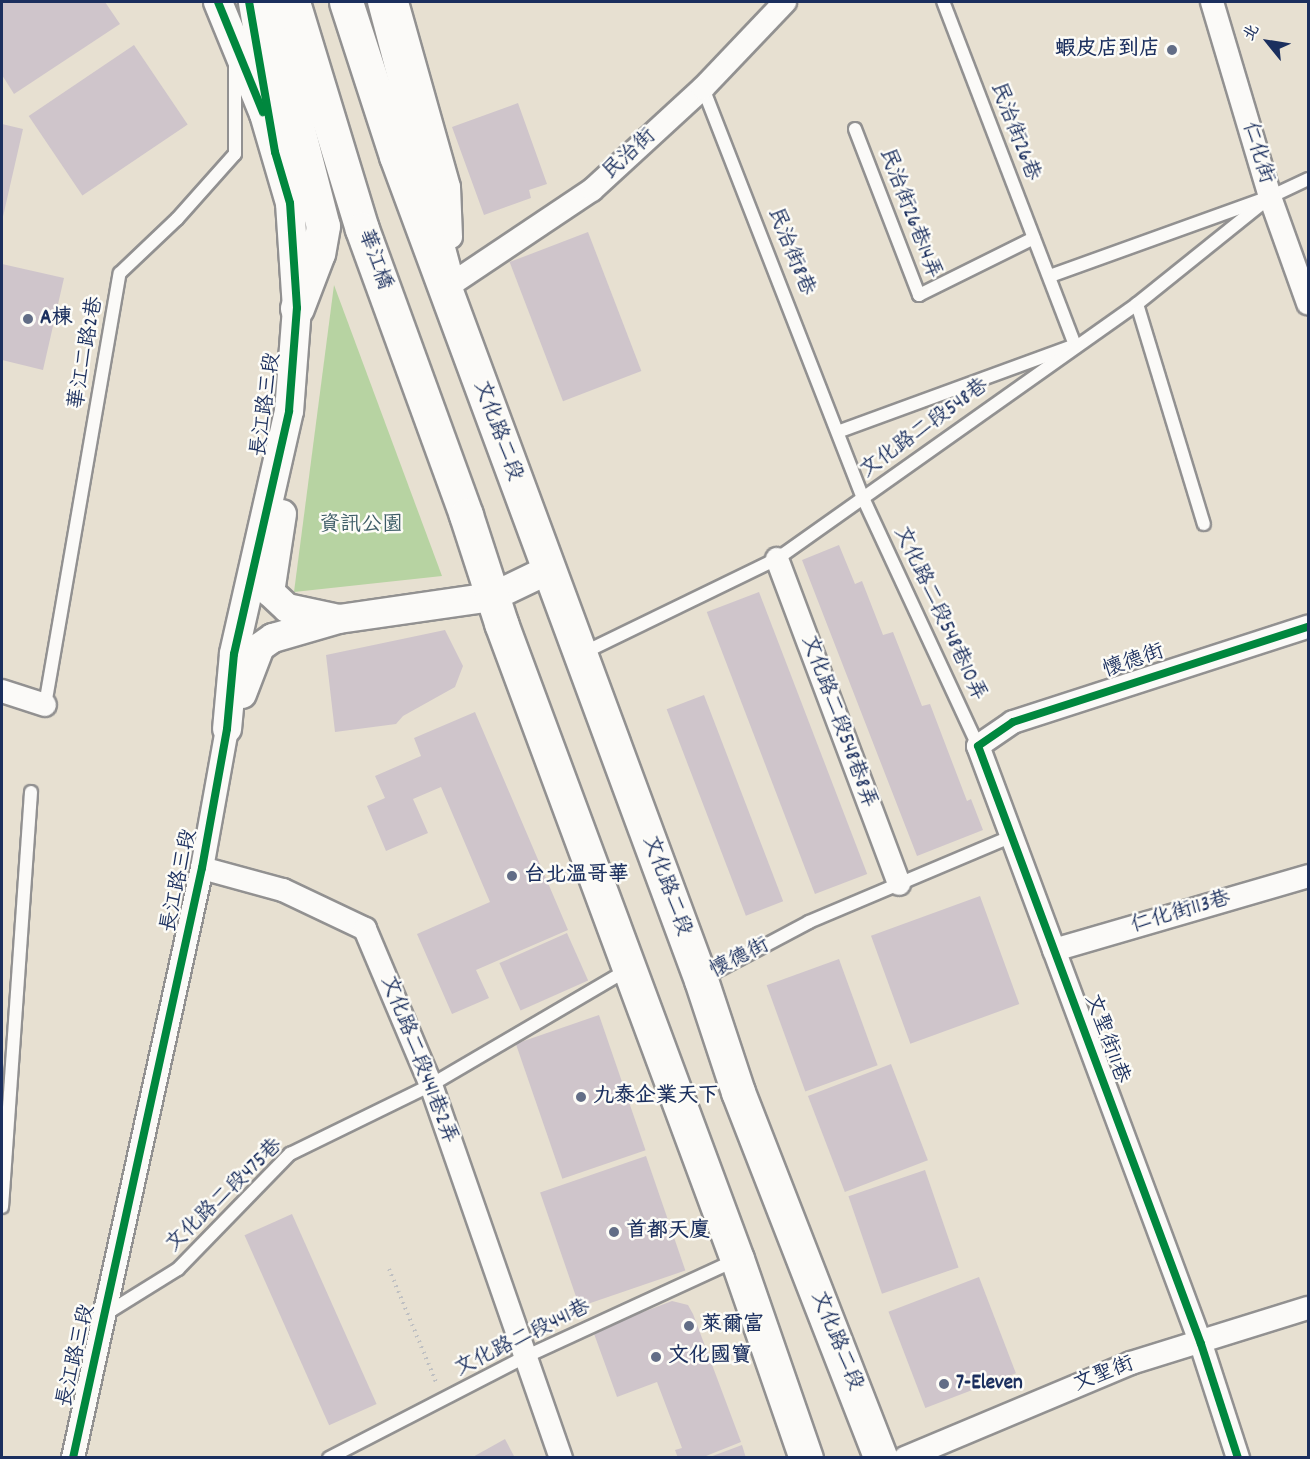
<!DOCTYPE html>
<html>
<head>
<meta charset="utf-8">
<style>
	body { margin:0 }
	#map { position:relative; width:1310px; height:1459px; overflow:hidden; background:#e7e0d1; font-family:Dekko,"LXGW WenKai TC",sans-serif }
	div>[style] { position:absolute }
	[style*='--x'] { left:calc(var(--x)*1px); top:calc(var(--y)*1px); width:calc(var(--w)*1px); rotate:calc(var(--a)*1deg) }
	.green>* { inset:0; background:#b7d3a2 }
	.building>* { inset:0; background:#cfc5cb; transform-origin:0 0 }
	.path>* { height:4px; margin-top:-2px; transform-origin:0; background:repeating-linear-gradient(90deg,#bfc0c2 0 1.5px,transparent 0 6px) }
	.roads { filter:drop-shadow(2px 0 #929191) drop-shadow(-2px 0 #929191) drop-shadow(0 2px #929191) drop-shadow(0 -2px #929191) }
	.service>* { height:12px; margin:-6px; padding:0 6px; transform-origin:6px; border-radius:6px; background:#fbfaf8 }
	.minor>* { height:22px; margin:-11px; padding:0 11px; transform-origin:11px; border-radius:11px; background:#fbfaf8 }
	.tertiary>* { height:28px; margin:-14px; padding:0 14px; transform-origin:14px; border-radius:14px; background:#fbfaf8 }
	.primary>* { height:33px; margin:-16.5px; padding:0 16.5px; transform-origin:16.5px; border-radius:16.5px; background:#fbfaf8 }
	.cycleway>* { height:8px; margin:-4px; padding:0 4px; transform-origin:4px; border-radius:4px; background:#00873e }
	.dots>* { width:16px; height:16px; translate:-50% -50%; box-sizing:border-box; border:3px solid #fdfcf7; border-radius:50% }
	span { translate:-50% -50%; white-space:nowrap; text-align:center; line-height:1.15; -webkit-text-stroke:5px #fdfcf7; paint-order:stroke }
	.poi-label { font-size:21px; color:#1b2f5e; font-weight:700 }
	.right { translate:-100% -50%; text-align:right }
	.left { translate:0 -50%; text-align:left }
	.street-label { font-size:21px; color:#1b2f5e }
	.park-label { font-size:21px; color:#3e5d67 }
	.frame { position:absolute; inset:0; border:3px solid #1b2f5e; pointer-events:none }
	.north { position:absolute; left:1238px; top:12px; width:60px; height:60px; -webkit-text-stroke:4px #fdfcf7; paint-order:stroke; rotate:300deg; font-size:16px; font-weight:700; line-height:24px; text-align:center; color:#1b2f5e }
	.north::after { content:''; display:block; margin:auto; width:21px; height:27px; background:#1b2f5e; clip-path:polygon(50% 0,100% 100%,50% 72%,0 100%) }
</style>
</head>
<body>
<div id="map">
	<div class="green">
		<div style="clip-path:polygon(334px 285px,442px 576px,294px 592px)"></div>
	</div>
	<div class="building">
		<div style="clip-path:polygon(2px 2px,105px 2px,120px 24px,14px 94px,2px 75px)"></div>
		<div style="left:134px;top:45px;width:96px;height:127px;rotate:56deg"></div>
		<div style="clip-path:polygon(518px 103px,547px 184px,529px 190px,531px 198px,484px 215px,452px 127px)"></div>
		<div style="clip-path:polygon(2px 124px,23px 129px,2px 221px)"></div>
		<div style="left:588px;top:232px;width:149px;height:84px;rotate:69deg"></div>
		<div style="clip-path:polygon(2px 264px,64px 278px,43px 370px,2px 360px)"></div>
		<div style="clip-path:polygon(839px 545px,855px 584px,862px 581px,883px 635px,893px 632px,922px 706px,930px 704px,967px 801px,971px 799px,983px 830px,917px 856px,802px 560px)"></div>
		<div style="left:759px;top:592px;width:302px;height:56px;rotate:69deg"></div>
		<div style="clip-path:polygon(445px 630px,463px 666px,455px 687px,403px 716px,396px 724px,335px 732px,326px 655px)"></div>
		<div style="left:704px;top:695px;width:221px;height:40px;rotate:69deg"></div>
		<div style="clip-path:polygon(475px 712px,568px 930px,476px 970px,489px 998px,452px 1014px,417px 934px,490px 902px,441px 787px,413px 799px,428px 833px,386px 851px,367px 806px,385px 798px,375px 776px,421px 756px,414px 738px)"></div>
		<div style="left:980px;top:896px;width:115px;height:116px;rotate:70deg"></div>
		<div style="left:567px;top:933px;width:52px;height:74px;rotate:66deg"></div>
		<div style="left:839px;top:959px;width:113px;height:77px;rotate:70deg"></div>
		<div style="left:599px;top:1015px;width:143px;height:88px;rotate:71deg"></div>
		<div style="left:891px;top:1064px;width:103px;height:89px;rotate:69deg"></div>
		<div style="left:646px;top:1156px;width:121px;height:112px;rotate:71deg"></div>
		<div style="left:925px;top:1170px;width:103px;height:81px;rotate:71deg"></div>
		<div style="left:292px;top:1214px;width:208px;height:52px;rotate:66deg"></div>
		<div style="left:979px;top:1277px;width:103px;height:97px;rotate:69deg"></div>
		<div style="clip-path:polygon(672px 1301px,688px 1305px,693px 1314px,741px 1442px,701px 1458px,678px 1458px,675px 1450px,682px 1448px,657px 1382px,617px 1397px,593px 1331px)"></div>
		<div style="clip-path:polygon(505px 1439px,515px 1458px,471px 1458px)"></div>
		<div style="clip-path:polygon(742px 1445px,746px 1458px,710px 1458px,710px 1457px)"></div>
	</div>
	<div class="path">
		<div style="--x:389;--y:1269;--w:122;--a:67.4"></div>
	</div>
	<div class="roads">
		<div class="service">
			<div style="--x:703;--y:88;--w:440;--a:68.7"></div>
			<div style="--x:863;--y:498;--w:273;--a:65.1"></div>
			<div style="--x:855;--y:129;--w:178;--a:68.9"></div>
			<div style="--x:919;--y:295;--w:128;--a:-26.4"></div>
			<div style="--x:1050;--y:276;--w:234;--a:-19.8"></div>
			<div style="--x:1270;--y:197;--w:42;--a:-25.3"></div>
			<div style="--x:1137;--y:304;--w:230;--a:73.1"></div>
			<div style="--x:840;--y:431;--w:250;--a:-20.1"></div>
			<div style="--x:1075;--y:345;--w:368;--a:-111"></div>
			<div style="--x:581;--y:654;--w:218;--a:-25.9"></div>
			<div style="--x:777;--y:559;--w:441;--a:-35.3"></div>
			<div style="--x:1137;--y:304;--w:171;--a:-38.8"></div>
			<div style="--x:45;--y:705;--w:438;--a:-80.2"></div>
			<div style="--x:120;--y:273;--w:79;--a:-43.5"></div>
			<div style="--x:177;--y:219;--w:87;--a:-48.3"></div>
			<div style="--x:235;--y:154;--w:89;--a:-90"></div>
			<div style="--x:702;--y:979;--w:121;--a:-28"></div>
			<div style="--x:809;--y:922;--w:218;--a:-22.9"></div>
			<div style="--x:2;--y:1207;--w:416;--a:-86"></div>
			<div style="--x:104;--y:1315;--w:87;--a:-31.9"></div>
			<div style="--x:178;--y:1269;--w:161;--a:-45.8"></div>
			<div style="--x:290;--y:1154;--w:157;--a:-26.1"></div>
			<div style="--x:431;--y:1085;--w:227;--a:-30.4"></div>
			<div style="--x:329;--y:1458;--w:220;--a:-27.3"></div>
			<div style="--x:525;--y:1357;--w:232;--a:-24.7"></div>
		</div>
		<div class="minor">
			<div style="--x:379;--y:2;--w:291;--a:75.2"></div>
			<div style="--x:453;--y:283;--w:167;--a:-33.8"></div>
			<div style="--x:592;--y:190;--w:151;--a:-42.6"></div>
			<div style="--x:703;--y:88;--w:119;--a:-46.4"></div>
			<div style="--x:397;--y:2;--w:192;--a:74.3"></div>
			<div style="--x:449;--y:187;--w:50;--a:87.7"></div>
			<div style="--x:1212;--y:2;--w:203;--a:73.4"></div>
			<div style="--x:1270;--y:197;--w:113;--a:70.3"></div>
			<div style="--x:250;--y:3;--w:98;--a:80.1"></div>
			<div style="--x:777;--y:559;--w:347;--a:69.4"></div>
			<div style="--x:2;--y:691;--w:45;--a:18"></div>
			<div style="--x:202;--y:868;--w:84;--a:15.2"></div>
			<div style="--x:283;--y:890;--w:91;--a:25.4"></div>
			<div style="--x:365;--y:929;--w:169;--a:67.1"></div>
			<div style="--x:431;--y:1085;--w:395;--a:70.8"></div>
			<div style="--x:1054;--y:950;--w:265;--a:-16.2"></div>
			<div style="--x:73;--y:1458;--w:604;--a:-77.67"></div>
			<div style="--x:202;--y:868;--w:141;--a:-79.8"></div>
			<div style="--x:905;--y:1458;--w:245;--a:-22.8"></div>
			<div style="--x:1131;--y:1363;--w:185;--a:-17.3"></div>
			<div style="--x:1238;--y:1458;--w:120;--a:-108"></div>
			<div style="--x:1201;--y:1344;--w:638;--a:-110.45"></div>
			<div style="--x:978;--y:746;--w:42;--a:-34.4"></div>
			<div style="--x:1013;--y:722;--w:310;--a:-17.9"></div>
		</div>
		<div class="tertiary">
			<div style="--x:218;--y:2;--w:121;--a:67.7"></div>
			<div style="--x:264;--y:114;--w:93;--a:73.7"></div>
			<div style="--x:290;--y:203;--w:105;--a:86.2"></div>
			<div style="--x:297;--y:308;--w:103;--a:94.4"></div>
			<div style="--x:289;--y:411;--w:249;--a:102.8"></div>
			<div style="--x:234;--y:654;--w:75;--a:95.3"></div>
			<div style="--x:282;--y:514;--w:79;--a:98.7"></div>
			<div style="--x:270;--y:592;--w:23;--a:43"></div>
			<div style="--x:287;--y:608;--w:48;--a:12"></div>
			<div style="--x:242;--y:694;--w:50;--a:-69"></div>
			<div style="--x:260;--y:647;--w:16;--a:-35"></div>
			<div style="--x:273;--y:638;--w:69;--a:-16.1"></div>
			<div style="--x:339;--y:619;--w:155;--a:-8.2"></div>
			<div style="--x:492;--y:597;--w:62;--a:-25.7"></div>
		</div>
		<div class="primary">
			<div style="--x:265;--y:2;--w:231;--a:75.5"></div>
			<div style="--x:323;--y:226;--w:27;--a:100"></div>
			<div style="--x:318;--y:253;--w:59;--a:110.9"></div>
			<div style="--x:293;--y:2;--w:237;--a:73.1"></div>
			<div style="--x:362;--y:229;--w:304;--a:70"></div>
			<div style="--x:466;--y:515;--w:114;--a:72"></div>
			<div style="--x:501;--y:623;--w:678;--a:69.64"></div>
			<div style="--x:737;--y:1259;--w:211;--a:70.9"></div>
			<div style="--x:346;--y:2;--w:162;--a:72"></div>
			<div style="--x:396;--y:156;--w:879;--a:69.69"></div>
			<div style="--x:701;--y:980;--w:118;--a:71.7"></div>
			<div style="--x:738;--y:1092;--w:393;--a:68.7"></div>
		</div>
	</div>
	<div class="cycleway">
		<div style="--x:218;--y:2;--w:119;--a:67.8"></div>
		<div style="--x:73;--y:1458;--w:604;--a:-77.67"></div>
		<div style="--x:202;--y:868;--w:141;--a:-79.8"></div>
		<div style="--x:227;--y:729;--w:75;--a:-84.7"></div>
		<div style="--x:234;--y:654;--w:249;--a:-77.2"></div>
		<div style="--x:289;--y:411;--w:103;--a:-85.6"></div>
		<div style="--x:297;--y:308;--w:105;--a:-93.8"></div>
		<div style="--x:290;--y:203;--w:53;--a:-106.4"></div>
		<div style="--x:275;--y:152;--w:152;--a:-99.8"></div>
		<div style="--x:1238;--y:1458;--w:120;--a:-108"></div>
		<div style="--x:1201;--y:1344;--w:638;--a:-110.45"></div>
		<div style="--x:978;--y:746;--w:42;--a:-34.4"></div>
		<div style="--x:1013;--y:722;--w:310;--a:-17.9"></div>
	</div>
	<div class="dots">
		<div style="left:1172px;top:50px;background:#626d86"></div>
		<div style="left:28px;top:319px;background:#626d86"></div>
		<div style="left:512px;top:876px;background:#626d86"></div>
		<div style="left:581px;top:1097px;background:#626d86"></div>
		<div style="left:614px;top:1232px;background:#626d86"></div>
		<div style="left:689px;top:1326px;background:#626d86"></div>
		<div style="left:656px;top:1357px;background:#626d86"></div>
		<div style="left:944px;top:1384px;background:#626d86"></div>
	</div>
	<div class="poi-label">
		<span class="right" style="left:1160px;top:50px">蝦皮店到店</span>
		<span class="left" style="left:40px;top:319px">A棟</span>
		<span class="left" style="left:524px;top:876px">台北溫哥華</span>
		<span class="left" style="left:593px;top:1097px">九泰企業天下</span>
		<span class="left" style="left:626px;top:1232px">首都天廈</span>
		<span class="left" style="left:701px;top:1326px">萊爾富</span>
		<span class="left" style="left:668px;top:1357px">文化國寶</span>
		<span class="left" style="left:956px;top:1384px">7-Eleven</span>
	</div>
	<div class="street-label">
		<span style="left:1014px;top:132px;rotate:69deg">民治街26巷</span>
		<span style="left:1257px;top:153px;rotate:73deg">仁化街</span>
		<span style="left:630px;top:155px;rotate:-43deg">民治街</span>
		<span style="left:909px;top:214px;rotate:69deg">民治街26巷14弄</span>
		<span style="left:790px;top:252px;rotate:68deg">民治街8巷</span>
		<span style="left:374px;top:260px;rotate:70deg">華江橋</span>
		<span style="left:87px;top:353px;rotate:-80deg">華江二路2巷</span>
		<span style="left:267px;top:405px;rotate:-82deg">長江路三段</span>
		<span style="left:925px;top:429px;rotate:-36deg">文化路二段548巷</span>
		<span style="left:497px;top:431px;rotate:70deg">文化路二段</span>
		<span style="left:939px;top:614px;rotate:65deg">文化路二段548巷10弄</span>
		<span style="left:1134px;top:662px;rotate:-19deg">懷德街</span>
		<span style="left:838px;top:722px;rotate:70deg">文化路二段548巷8弄</span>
		<span style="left:180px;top:881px;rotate:-78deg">長江路三段</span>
		<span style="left:666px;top:886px;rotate:70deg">文化路二段</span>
		<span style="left:1181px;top:913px;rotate:-16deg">仁化街113巷</span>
		<span style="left:740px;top:959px;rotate:-27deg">懷德街</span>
		<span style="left:1106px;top:1039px;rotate:70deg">文聖街11巷</span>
		<span style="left:418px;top:1060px;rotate:69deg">文化路二段441巷2弄</span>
		<span style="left:225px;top:1196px;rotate:-44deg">文化路二段475巷</span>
		<span style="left:523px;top:1339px;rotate:-26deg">文化路二段441巷</span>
		<span style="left:836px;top:1341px;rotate:68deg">文化路二段</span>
		<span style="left:77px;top:1356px;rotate:-77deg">長江路三段</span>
		<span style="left:1104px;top:1375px;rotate:-21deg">文聖街</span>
	</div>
	<div class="park-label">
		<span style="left:361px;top:526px">資訊公園</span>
	</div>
	<div class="frame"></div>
	<div class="north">北</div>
</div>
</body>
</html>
